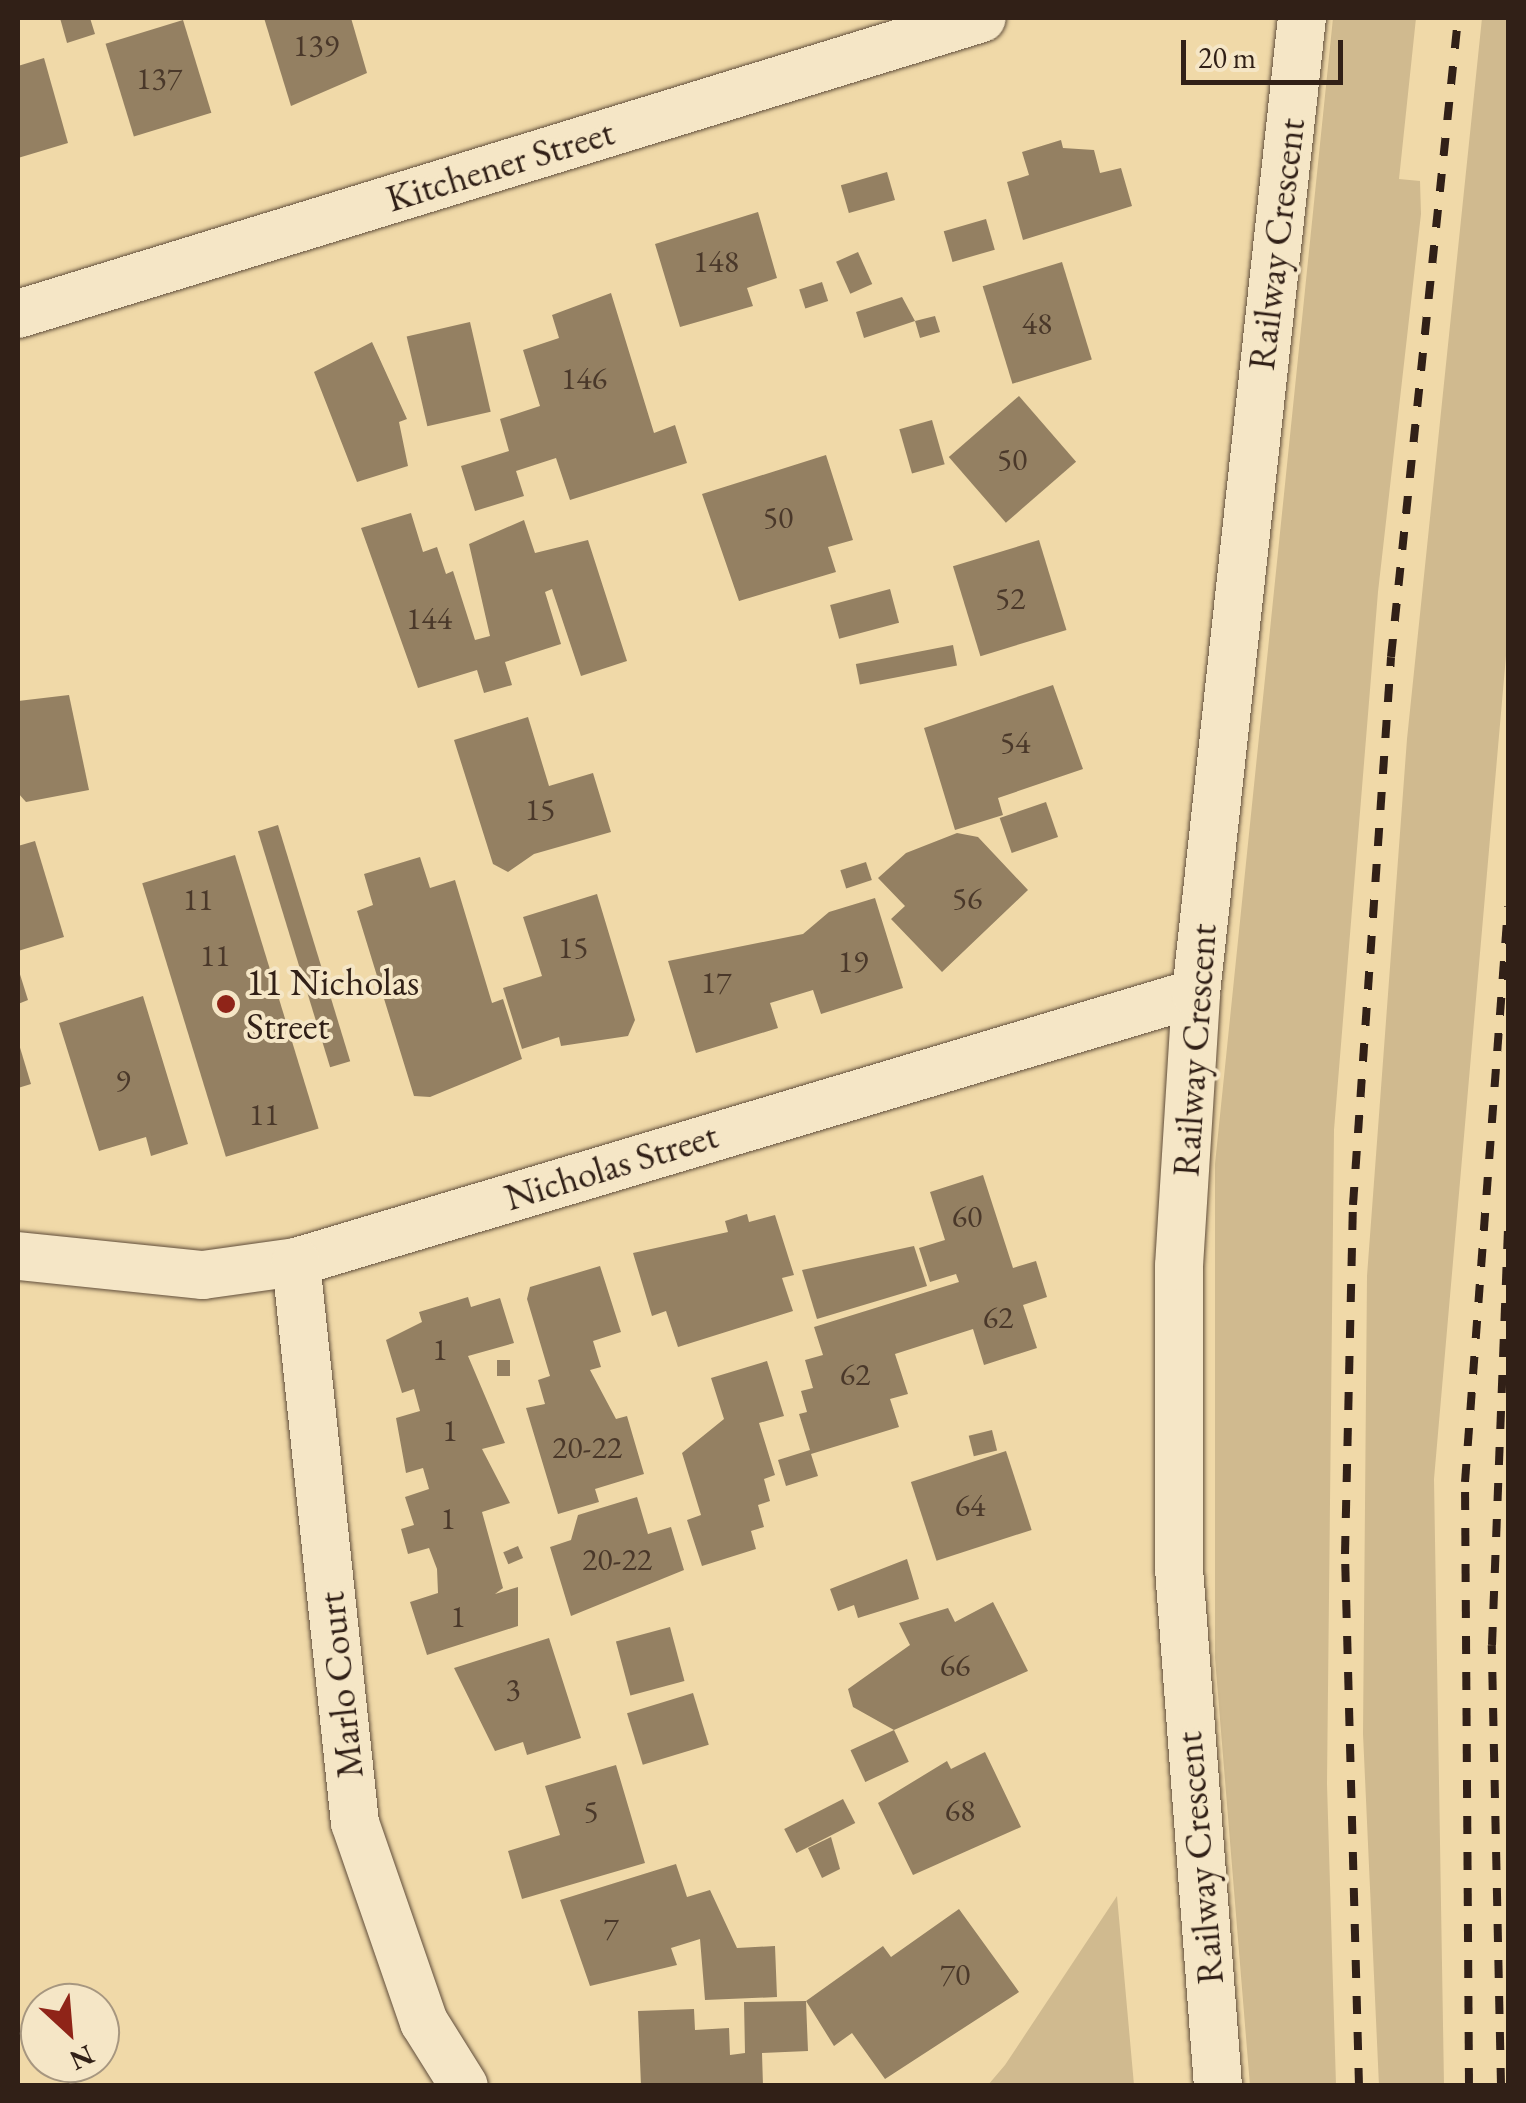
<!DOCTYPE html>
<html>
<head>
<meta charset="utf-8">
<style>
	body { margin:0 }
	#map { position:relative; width:1526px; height:2103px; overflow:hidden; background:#f0d9a8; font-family:"EB Garamond",serif }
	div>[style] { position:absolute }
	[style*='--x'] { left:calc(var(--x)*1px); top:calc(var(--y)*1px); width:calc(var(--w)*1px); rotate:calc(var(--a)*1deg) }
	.green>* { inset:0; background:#d0ba8f }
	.building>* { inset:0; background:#948062; transform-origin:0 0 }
	.roads { filter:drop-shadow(0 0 2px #614e3b) drop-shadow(0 0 2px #614e3b) }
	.street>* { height:48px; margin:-24px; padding:0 24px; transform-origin:24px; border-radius:24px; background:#f5e6c6 }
	.rail>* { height:8px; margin-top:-4px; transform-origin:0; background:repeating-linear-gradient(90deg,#312017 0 18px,transparent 0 36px) }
	.dots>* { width:28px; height:28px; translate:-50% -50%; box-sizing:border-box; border:5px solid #f5e6c6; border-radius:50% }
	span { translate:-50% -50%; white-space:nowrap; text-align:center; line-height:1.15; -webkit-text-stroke:8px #f5e6c6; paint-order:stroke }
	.number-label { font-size:32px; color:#4a382a }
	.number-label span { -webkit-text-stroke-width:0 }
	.street-label { font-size:38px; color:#312017 }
	.poi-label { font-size:38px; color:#312017 }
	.left { translate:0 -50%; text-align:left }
	.frame { position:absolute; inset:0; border:20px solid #312017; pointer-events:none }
	.north { position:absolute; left:20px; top:1983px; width:100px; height:100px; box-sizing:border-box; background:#f5e6c6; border:2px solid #a79780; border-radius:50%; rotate:154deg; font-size:28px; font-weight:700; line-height:40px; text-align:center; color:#312017 }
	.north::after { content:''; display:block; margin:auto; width:35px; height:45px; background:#8f2418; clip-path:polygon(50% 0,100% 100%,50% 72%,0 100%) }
	.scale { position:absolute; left:1181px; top:40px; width:162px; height:45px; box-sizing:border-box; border:5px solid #312017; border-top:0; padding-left:12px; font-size:30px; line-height:35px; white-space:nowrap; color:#312017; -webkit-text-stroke:8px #f5e6c6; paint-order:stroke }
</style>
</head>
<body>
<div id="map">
	<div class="green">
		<i style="clip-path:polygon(1333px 18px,1416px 18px,1399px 179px,1420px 181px,1421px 214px,1378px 592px,1334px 1130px,1327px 1784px,1336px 2085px,1250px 2086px,1215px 1658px,1215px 1164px)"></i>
		<i style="clip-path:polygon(1482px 18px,1508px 18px,1508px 633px,1434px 1479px,1444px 2085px,1379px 2086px,1363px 1734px,1367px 1276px,1407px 739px)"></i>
		<i style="clip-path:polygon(1117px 1896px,1134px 2085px,988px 2085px,1005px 2065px)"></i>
	</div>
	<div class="building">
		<i style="clip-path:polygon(60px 18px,90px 18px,95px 34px,67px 43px)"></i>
		<i style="clip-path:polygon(264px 18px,351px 18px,367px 73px,291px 106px)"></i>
		<i style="left:183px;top:20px;width:97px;height:81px;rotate:73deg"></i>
		<i style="clip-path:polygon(44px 58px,68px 143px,18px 158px,18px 66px)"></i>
		<i style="clip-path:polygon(1061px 140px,1063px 148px,1094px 150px,1100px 173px,1121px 168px,1132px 206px,1023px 240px,1007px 182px,1029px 175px,1022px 152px)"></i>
		<i style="left:887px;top:172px;width:29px;height:48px;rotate:74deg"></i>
		<i style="clip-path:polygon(758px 212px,777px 278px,747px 288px,753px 306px,680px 327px,655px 244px)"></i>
		<i style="left:986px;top:219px;width:32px;height:44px;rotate:74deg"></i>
		<i style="left:858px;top:252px;width:35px;height:24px;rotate:66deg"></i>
		<i style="left:1062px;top:262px;width:102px;height:83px;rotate:73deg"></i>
		<i style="left:822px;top:282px;width:20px;height:24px;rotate:72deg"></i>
		<i style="clip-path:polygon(611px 293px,654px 433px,675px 425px,687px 463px,570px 500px,556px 458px,516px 471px,524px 496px,475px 511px,461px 466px,509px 451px,500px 419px,540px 406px,523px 350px,559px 338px,552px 315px)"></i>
		<i style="clip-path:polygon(902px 297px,915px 321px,935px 316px,940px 332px,920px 338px,915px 321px,864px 338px,856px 312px)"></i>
		<i style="left:470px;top:322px;width:92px;height:65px;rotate:77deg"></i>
		<i style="clip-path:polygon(372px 342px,407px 419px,399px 422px,408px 466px,357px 482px,314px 372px)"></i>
		<i style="left:1019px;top:396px;width:87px;height:93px;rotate:49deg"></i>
		<i style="left:932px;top:420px;width:46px;height:34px;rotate:74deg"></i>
		<i style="clip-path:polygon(826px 455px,853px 540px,828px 547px,836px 572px,739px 601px,702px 494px)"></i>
		<i style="clip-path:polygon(411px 513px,423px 552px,437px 547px,446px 574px,453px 571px,475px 640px,490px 636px,469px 544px,524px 520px,535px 553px,588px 540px,627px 661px,581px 676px,552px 589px,545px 592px,561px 644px,505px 662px,512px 685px,484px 693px,477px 670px,418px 688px,361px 528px)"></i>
		<i style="left:1039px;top:540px;width:94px;height:90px;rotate:73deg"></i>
		<i style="left:890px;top:589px;width:35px;height:62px;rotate:75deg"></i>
		<i style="left:953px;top:645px;width:21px;height:99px;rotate:79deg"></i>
		<i style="clip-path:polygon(1053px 685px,1083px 769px,998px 798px,1003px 815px,955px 830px,924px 728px)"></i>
		<i style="clip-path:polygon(69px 695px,89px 790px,26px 802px,18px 793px,18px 701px)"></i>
		<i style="clip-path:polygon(528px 717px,549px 786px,593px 773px,611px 832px,534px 854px,508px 872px,493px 864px,454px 740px)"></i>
		<i style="left:1046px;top:802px;width:37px;height:49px;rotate:71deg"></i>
		<i style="left:278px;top:825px;width:247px;height:21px;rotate:73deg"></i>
		<i style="clip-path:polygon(957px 833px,978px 837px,1028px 890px,942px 972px,891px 919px,905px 906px,878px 878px,906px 853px)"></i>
		<i style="clip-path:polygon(35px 841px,64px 937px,18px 951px,18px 846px)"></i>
		<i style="left:235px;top:855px;width:286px;height:97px;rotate:73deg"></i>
		<i style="clip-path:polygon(420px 857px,430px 888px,455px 880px,492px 1003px,503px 999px,522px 1059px,430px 1097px,414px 1096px,357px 911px,373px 905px,364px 874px)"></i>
		<i style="left:866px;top:862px;width:19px;height:27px;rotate:72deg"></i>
		<i style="clip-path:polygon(597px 894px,635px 1020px,628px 1036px,561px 1046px,559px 1037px,522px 1049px,503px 988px,542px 976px,523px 917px)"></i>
		<i style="clip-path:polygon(875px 898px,903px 988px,821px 1014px,813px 990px,770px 1003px,778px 1028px,696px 1053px,668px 961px,803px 934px,829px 912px)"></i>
		<i style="clip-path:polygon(18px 968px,28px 1000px,18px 1004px)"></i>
		<i style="clip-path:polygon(143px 996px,188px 1144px,151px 1156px,146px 1137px,99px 1151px,59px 1023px)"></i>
		<i style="clip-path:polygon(18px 1041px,31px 1084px,18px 1088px)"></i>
		<i style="clip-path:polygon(983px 1175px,1013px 1268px,1036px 1261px,1047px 1297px,1023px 1305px,1037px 1348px,984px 1365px,973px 1329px,895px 1354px,908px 1394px,890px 1399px,899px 1427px,811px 1454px,818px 1476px,786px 1486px,778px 1460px,810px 1450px,799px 1414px,807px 1412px,801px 1391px,813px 1388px,805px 1360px,823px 1355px,814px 1327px,959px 1282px,956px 1274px,930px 1282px,919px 1248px,945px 1240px,930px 1192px)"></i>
		<i style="clip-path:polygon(747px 1214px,749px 1222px,775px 1215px,794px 1275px,782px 1278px,793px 1311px,678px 1347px,666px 1311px,652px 1316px,633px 1253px,728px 1232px,725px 1221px)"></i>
		<i style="clip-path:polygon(914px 1246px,927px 1286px,817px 1319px,802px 1270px)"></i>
		<i style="clip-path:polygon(600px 1266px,621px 1332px,593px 1341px,601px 1367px,590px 1370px,616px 1419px,627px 1416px,644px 1474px,595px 1489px,599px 1502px,558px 1514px,526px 1408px,545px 1404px,538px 1380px,550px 1376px,527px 1299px,530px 1287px)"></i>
		<i style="clip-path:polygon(468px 1297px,471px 1307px,500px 1298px,514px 1343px,468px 1356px,505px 1443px,482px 1449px,510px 1503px,482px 1512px,503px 1588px,495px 1594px,518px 1587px,518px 1626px,427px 1655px,410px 1602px,438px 1593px,437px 1569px,429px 1548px,408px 1554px,401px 1529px,414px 1525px,405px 1497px,429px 1489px,423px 1468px,406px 1473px,396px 1418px,420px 1411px,414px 1389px,402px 1393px,386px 1340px,422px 1322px,419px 1312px)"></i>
		<i style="left:497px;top:1360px;width:13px;height:16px"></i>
		<i style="clip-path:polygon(767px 1361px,784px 1416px,759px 1423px,775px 1475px,764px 1479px,770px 1501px,758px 1505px,764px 1527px,751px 1531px,756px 1549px,702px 1566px,687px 1520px,701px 1515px,682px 1453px,724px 1419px,711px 1378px)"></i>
		<i style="left:992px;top:1430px;width:21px;height:24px;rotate:76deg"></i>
		<i style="left:1006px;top:1451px;width:83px;height:100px;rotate:72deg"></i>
		<i style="clip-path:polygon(637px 1497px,648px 1534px,671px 1527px,684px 1570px,571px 1616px,550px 1547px,571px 1540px,578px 1515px)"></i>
		<i style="left:518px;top:1546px;width:13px;height:16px;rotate:67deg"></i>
		<i style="clip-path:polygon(907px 1559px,919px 1599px,858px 1618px,854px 1605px,838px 1611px,830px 1589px)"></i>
		<i style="clip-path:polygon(993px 1602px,1028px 1671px,894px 1730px,853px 1707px,848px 1689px,910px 1645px,899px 1623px,948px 1608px,955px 1622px)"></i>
		<i style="left:670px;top:1627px;width:56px;height:56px;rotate:75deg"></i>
		<i style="clip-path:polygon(549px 1638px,581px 1738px,527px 1755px,523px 1742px,495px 1751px,454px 1668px)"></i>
		<i style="left:693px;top:1693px;width:54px;height:69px;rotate:73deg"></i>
		<i style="left:894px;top:1730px;width:35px;height:48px;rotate:65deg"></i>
		<i style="clip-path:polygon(985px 1752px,1021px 1827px,913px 1875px,878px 1803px,947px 1761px,951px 1769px)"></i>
		<i style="clip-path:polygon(616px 1765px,645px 1863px,522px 1899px,508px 1851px,560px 1835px,545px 1786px)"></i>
		<i style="left:843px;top:1799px;width:27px;height:66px;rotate:63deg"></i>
		<i style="clip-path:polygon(831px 1837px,840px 1869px,822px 1878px,808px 1848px)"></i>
		<i style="clip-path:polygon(676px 1864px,687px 1897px,710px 1890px,737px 1948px,775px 1946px,777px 1997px,705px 2000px,700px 1939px,671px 1948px,677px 1965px,590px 1986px,560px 1900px)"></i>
		<i style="clip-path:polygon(959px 1909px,1019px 1992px,885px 2079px,852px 2033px,834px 2046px,806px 2001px,883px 1946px,891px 1957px)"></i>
		<i style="clip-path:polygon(806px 2001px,808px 2051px,762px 2053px,763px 2086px,641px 2086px,638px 2011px,694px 2009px,695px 2030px,729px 2028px,730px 2055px,745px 2053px,744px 2002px)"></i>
	</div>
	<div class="roads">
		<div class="street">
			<i style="--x:18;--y:314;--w:1008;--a:-17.07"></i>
			<i style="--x:18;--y:1256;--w:186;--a:5.9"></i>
			<i style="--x:203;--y:1275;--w:94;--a:-8"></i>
			<i style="--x:296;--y:1262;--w:939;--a:-16.64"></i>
			<i style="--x:296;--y:1262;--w:564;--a:84"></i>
			<i style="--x:355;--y:1823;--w:211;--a:70.9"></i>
			<i style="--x:424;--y:2022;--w:75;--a:58"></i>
			<i style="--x:1218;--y:2086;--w:518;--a:-94.31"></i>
			<i style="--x:1179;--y:1569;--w:303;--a:-90"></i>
			<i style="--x:1179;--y:1266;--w:274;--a:-86.4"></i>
			<i style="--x:1196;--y:993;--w:981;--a:-83.8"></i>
		</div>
	</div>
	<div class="rail">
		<i style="--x:1359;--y:2086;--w:532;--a:-91.51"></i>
		<i style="--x:1345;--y:1554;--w:349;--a:-88.7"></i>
		<i style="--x:1353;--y:1205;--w:549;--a:-86.03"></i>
		<i style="--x:1391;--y:657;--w:643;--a:-84.01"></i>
		<i style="--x:1469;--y:2086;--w:604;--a:-90.38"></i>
		<i style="--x:1465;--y:1482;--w:577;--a:-85.72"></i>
		<i style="--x:1501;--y:2086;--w:441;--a:-91.2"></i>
		<i style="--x:1492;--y:1645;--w:415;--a:-87.8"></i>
	</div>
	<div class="dots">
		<i style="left:226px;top:1004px;background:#8f2418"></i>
	</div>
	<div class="number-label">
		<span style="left:316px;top:45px">139</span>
		<span style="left:159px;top:78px">137</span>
		<span style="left:716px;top:261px">148</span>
		<span style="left:1037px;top:323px">48</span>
		<span style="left:584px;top:378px">146</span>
		<span style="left:1012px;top:459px">50</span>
		<span style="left:778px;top:517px">50</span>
		<span style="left:1010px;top:598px">52</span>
		<span style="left:429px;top:618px">144</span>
		<span style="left:1015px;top:742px">54</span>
		<span style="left:540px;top:809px">15</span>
		<span style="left:967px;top:898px">56</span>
		<span style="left:198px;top:899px">11</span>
		<span style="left:573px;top:947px">15</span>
		<span style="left:215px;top:955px">11</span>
		<span style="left:853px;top:961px">19</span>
		<span style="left:716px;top:982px">17</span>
		<span style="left:123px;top:1080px">9</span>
		<span style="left:264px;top:1114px">11</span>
		<span style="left:967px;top:1216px">60</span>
		<span style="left:998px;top:1317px">62</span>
		<span style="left:440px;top:1349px">1</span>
		<span style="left:855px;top:1374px">62</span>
		<span style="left:450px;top:1430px">1</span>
		<span style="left:587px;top:1447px">20-22</span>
		<span style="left:970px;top:1505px">64</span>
		<span style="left:448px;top:1518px">1</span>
		<span style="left:617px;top:1559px">20-22</span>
		<span style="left:458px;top:1616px">1</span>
		<span style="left:955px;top:1665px">66</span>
		<span style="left:513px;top:1689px">3</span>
		<span style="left:960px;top:1810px">68</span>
		<span style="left:591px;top:1811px">5</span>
		<span style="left:611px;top:1928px">7</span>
		<span style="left:955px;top:1974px">70</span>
	</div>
	<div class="street-label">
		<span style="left:500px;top:165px;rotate:-17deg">Kitchener Street</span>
		<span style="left:1276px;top:244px;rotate:-83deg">Railway Crescent</span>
		<span style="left:1194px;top:1050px;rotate:-86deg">Railway Crescent</span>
		<span style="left:611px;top:1166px;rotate:-17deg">Nicholas Street</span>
		<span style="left:340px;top:1685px;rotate:-96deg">Marlo Court</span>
		<span style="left:1199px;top:1858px;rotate:-95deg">Railway Crescent</span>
	</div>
	<div class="poi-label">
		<span class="left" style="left:246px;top:1004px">11 Nicholas<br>Street</span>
	</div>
	<div class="frame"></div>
	<div class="north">N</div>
	<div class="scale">20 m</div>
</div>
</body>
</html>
